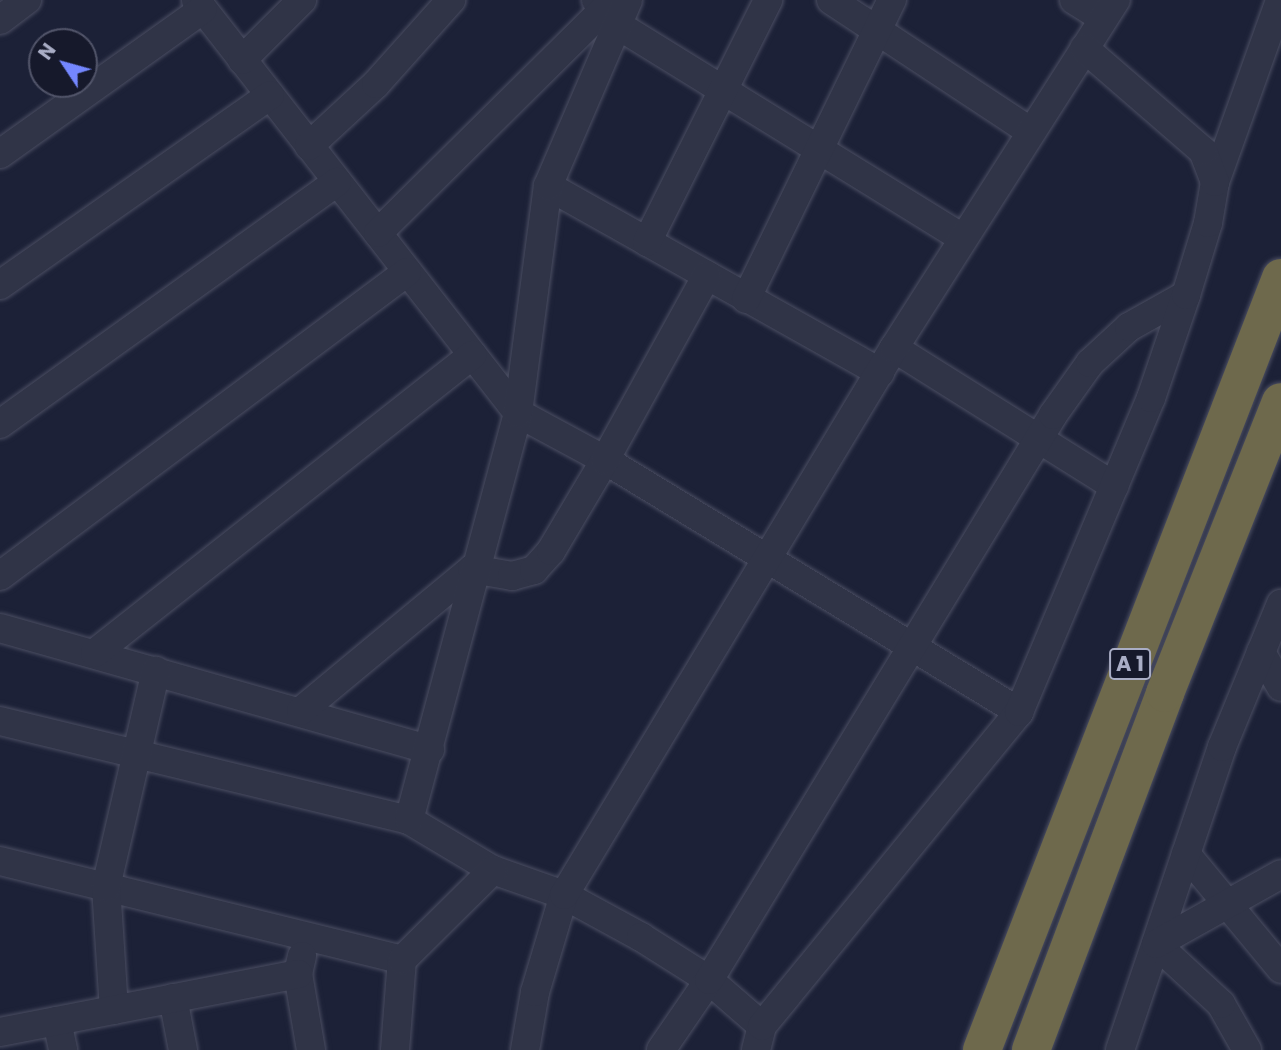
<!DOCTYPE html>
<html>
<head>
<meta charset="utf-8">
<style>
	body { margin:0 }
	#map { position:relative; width:1281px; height:1050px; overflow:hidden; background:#1c2137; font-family:Poppins,sans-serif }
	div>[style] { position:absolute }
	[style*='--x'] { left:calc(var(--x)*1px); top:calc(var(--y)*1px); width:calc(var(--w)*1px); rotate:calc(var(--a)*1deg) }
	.roads { filter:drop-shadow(0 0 2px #4b4e62) drop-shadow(0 0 2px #4b4e62) }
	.minor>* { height:28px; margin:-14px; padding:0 14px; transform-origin:14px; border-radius:14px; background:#303447 }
	.highway>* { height:38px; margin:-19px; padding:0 19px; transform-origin:19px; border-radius:19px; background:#6e694c }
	span { translate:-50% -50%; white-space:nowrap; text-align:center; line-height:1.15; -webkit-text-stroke:7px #16192b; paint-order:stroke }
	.shield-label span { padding:2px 5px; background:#16192b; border:2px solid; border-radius:5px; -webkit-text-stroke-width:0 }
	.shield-label { font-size:21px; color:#a9adc5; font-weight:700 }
	.north { position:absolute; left:28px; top:28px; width:70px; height:70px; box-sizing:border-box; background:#16192b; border:2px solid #515469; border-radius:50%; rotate:306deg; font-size:19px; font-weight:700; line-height:28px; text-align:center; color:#a9adc5 }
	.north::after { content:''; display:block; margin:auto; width:24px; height:32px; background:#7487ff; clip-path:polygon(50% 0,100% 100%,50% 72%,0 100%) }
</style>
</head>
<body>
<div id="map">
	<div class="roads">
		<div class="minor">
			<i style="--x:196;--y:0;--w:524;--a:52.06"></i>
			<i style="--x:518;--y:413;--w:99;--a:28.4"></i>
			<i style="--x:605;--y:460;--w:485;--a:31.3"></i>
			<i style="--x:596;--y:0;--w:31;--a:50"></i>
			<i style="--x:616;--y:24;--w:408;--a:31.7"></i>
			<i style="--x:831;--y:0;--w:238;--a:33.4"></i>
			<i style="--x:1074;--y:0;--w:34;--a:32"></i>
			<i style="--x:0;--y:20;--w:34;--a:-37"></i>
			<i style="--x:242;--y:60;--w:85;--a:-45"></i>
			<i style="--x:309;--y:146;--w:91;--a:-42.8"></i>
			<i style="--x:376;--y:84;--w:113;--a:-48.2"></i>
			<i style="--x:0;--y:154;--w:249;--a:-35.5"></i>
			<i style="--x:1215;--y:182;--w:193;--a:-70.3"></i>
			<i style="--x:548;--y:186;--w:381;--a:29.3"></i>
			<i style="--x:378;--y:233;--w:317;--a:-44.7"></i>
			<i style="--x:647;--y:242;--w:271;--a:-63.4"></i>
			<i style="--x:0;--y:285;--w:330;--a:-35.1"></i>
			<i style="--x:746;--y:299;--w:333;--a:-64"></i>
			<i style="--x:894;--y:348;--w:260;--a:32.1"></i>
			<i style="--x:0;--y:424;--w:415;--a:-35.7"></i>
			<i style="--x:0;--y:576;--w:508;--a:-36.76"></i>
			<i style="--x:0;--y:628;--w:447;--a:15.8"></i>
			<i style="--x:1261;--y:652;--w:40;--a:60.3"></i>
			<i style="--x:95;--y:653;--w:481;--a:-38.3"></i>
			<i style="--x:301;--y:711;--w:222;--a:-39.7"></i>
			<i style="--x:472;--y:569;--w:41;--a:9.9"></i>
			<i style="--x:512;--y:576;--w:23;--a:-15"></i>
			<i style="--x:534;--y:570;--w:25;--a:-48"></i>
			<i style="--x:551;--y:551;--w:106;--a:-59.3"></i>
			<i style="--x:605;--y:460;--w:211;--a:-61.1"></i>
			<i style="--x:0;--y:721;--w:421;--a:13.6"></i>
			<i style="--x:409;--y:820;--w:98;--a:30.8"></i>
			<i style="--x:493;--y:870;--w:75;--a:19.4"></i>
			<i style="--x:564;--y:895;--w:88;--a:28.6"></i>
			<i style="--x:641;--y:937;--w:80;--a:32.3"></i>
			<i style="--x:709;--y:980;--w:70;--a:41"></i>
			<i style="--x:409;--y:820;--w:421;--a:-75"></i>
			<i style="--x:518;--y:413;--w:229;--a:-82.5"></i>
			<i style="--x:548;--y:186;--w:202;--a:-66.7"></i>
			<i style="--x:1186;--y:854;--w:149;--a:50.4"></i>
			<i style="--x:0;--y:861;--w:414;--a:13.8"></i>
			<i style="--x:302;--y:956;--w:18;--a:103"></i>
			<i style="--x:298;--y:974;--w:77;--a:80.3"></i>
			<i style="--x:173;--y:998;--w:53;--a:79.1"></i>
			<i style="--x:114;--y:1010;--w:123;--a:-93.7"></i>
			<i style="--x:106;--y:887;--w:222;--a:-77"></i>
			<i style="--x:57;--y:1021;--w:30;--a:78"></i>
			<i style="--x:0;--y:1032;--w:304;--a:-11"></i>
			<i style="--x:395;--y:1050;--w:90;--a:-85.6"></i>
			<i style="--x:402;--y:960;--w:128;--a:-44.7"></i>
			<i style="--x:525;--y:1050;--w:59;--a:-80.2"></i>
			<i style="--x:535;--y:992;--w:101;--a:-73.4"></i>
			<i style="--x:564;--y:895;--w:639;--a:-58.9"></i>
			<i style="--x:894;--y:348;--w:413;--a:-57.5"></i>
			<i style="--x:661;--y:1050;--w:85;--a:-55.6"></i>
			<i style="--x:709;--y:980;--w:661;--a:-58.66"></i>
			<i style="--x:1053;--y:415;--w:64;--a:-54.6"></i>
			<i style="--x:1090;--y:363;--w:53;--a:-42.7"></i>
			<i style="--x:1129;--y:327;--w:65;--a:-29.3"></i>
			<i style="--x:756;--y:1050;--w:25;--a:-76"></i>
			<i style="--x:762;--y:1026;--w:406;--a:-50.7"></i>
			<i style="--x:1019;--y:712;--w:341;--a:-67.2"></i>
			<i style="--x:1151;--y:398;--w:109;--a:-71.2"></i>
			<i style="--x:1186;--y:295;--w:75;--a:-73"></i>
			<i style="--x:1208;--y:223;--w:42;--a:-80.3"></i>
			<i style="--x:1215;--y:182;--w:33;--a:-111"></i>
			<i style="--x:1203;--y:151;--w:157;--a:-139.1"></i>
			<i style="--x:1120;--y:1050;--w:320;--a:-71.4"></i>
			<i style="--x:1222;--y:747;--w:155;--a:-67.6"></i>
			<i style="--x:1247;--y:1050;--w:53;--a:-119.5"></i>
			<i style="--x:1221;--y:1004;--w:88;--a:-137.3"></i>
			<i style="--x:1156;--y:944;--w:143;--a:-29.2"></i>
		</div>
		<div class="highway">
			<i style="--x:982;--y:1050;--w:828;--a:-68.83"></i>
			<i style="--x:1031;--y:1050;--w:381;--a:-69.4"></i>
			<i style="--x:1165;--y:693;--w:313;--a:-68.3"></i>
		</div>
	</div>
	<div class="shield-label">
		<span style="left:1130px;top:664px">A 1</span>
	</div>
	<div class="north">N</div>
</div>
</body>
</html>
